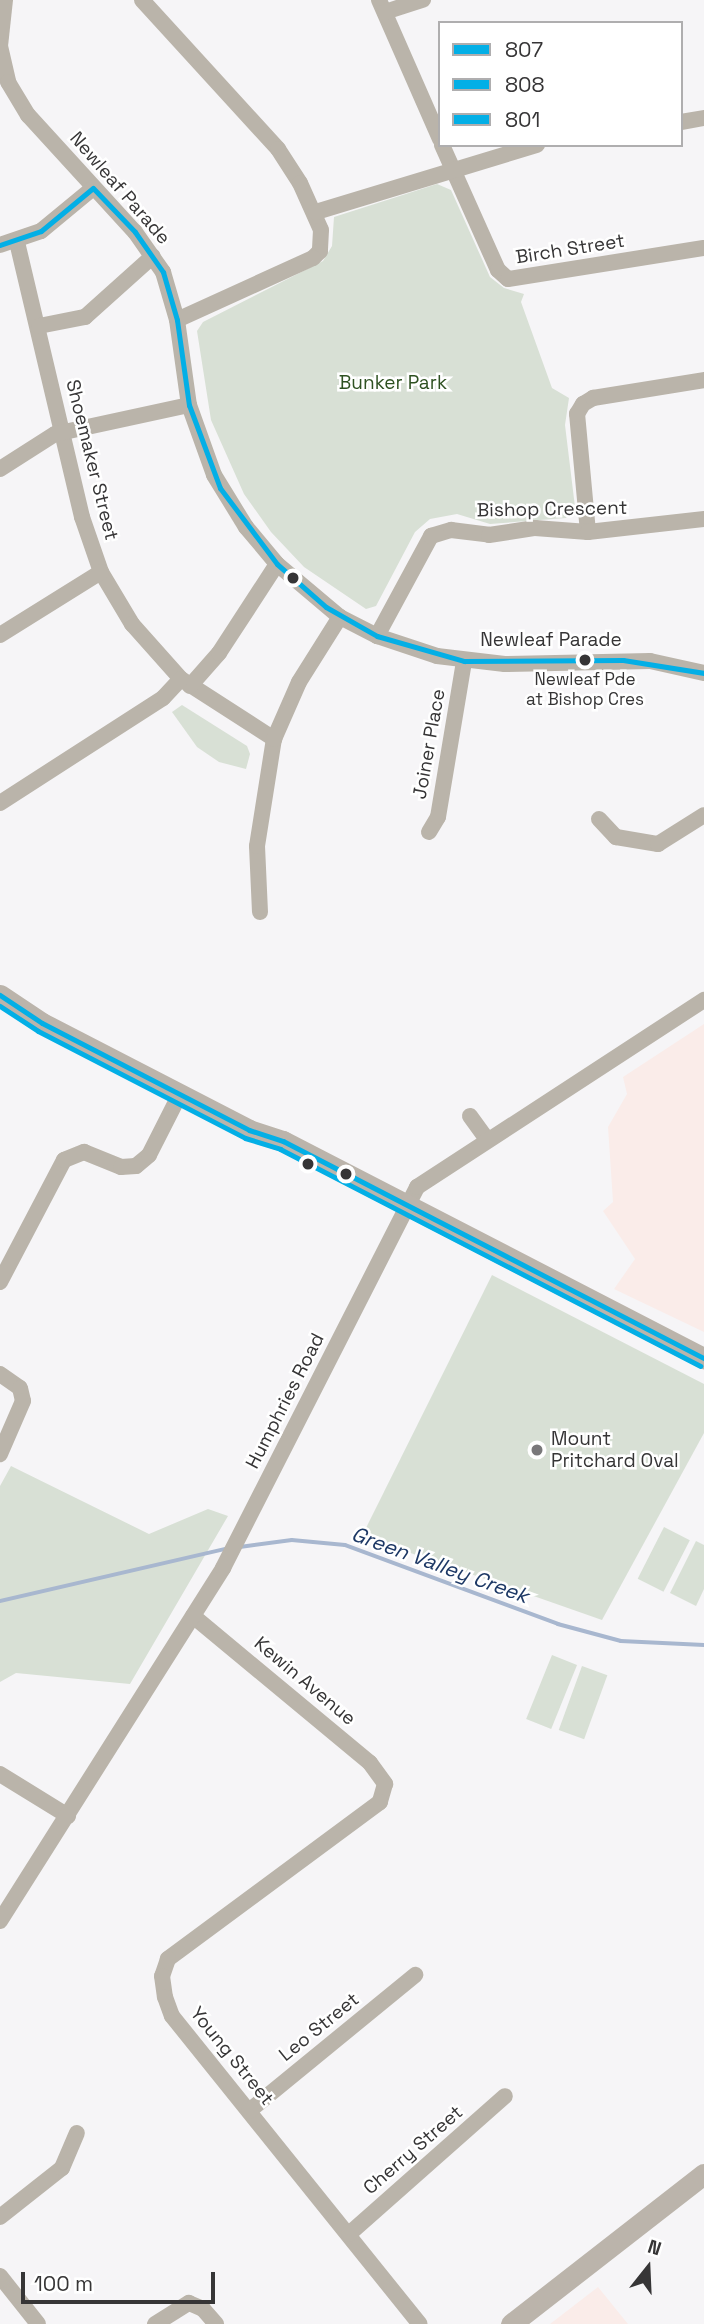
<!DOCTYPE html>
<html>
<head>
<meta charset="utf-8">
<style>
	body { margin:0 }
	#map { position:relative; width:704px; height:2324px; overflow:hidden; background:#f6f5f7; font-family:"Space Grotesk",sans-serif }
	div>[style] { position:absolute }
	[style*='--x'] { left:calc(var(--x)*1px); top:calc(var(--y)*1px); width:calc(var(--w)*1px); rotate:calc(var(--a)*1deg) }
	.education>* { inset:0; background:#faece9 }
	.green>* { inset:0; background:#d8e0d5; transform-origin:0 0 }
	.stream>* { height:3.5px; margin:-1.75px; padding:0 1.75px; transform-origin:1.75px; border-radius:1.75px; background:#a8b7cf }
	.minor>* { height:16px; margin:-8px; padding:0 8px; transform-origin:8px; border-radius:8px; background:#bab4aa }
	.major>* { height:21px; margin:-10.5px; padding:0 10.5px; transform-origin:10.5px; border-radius:10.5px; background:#bbb4ab }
	.bus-1>* { height:5px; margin:-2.5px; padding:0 2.5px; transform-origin:2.5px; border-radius:2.5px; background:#03afe6 }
	.bus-2>* { height:5px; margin:-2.5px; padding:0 2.5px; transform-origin:2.5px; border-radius:2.5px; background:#03afe6 }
	.bus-3>* { height:5px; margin:-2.5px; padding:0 2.5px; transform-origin:2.5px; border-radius:2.5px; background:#03afe6 }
	.dots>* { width:19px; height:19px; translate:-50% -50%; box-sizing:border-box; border:4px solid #fff; border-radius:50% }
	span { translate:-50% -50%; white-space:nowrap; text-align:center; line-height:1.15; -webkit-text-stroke:5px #fff; paint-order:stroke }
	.bus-label { font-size:17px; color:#363536 }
	.street-label { font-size:19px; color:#363536 }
	.park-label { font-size:19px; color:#2e5121 }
	.poi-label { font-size:19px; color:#363536 }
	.left { translate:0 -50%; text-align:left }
	.water-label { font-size:21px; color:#1d3865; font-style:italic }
	.legend { position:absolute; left:438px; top:21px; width:245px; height:126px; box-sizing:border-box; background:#fff; border:2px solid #afaeaf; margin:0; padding:9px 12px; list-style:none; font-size:21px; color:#363536 }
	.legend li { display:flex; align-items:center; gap:14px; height:35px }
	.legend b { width:35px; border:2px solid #afaeaf }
	.north { position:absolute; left:613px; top:2233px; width:70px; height:70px; -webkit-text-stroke:5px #fff; paint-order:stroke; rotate:18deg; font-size:19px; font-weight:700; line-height:28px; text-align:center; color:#363536 }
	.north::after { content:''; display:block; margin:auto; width:24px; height:32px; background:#363536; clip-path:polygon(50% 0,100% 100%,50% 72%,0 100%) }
	.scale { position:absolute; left:21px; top:2272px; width:194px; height:32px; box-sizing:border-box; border:4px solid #363536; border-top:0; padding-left:9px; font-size:21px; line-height:24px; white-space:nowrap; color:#363536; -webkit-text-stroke:5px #fff; paint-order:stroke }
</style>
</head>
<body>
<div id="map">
	<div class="education">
		<i style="clip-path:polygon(704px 1024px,704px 1332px,614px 1289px,635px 1259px,603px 1211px,613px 1202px,608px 1127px,627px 1094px,623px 1077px)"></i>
		<i style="clip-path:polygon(598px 2287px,628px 2324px,550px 2324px)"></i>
	</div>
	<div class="green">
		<i style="clip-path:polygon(437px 184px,451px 190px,490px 277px,504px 288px,524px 294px,521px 302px,552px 388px,569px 398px,565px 425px,575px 507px,566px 518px,490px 524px,457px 514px,430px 519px,415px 532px,376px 606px,366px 609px,304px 567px,271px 532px,244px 494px,211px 420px,197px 331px,203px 322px,323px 261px,332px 246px,334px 217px)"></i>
		<i style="clip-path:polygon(182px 705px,247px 746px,250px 754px,246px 769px,219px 762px,197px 747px,172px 712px)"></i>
		<i style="clip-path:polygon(492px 1275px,704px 1384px,704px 1433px,602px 1620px,362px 1536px)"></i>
		<i style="clip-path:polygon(11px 1466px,149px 1534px,208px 1509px,228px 1516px,130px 1684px,16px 1673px,0 1682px,0 1486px)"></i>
		<i style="left:664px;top:1527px;width:29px;height:58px;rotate:27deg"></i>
		<i style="clip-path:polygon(696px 1541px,704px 1545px,704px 1589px,696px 1606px,670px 1593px)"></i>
		<i style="left:552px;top:1655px;width:27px;height:69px;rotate:22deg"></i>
		<i style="left:582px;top:1666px;width:27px;height:68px;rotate:20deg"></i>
	</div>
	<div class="stream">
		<i style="--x:240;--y:1547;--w:52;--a:-7.7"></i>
		<i style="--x:292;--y:1540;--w:53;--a:5.4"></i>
		<i style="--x:345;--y:1545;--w:227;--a:20.3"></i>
		<i style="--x:558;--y:1624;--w:65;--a:15.1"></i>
		<i style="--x:621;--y:1641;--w:83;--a:2.8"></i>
		<i style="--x:0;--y:1601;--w:231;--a:-13"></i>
	</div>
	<div class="minor">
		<i style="--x:5;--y:0;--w:46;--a:96.2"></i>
		<i style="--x:0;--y:46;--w:37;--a:77"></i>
		<i style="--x:8;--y:82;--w:39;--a:59"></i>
		<i style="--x:28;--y:115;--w:159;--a:47.6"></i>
		<i style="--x:135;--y:232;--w:49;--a:55"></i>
		<i style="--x:163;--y:272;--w:50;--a:73.7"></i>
		<i style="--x:177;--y:320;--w:86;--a:82"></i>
		<i style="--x:189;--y:405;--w:74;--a:70.3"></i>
		<i style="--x:214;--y:475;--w:61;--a:58.4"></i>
		<i style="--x:246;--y:527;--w:48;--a:50"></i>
		<i style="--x:277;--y:564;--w:82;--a:40.1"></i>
		<i style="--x:340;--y:617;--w:42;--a:27.2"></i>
		<i style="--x:377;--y:636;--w:63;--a:18.4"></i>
		<i style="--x:437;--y:656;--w:68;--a:6.7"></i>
		<i style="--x:505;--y:664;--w:145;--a:-1.2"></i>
		<i style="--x:650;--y:661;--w:55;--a:12.5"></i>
		<i style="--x:142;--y:0;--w:202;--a:47.6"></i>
		<i style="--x:278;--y:149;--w:40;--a:57.1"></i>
		<i style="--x:300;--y:183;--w:51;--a:65.9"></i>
		<i style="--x:321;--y:230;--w:21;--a:93"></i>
		<i style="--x:320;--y:251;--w:10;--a:135"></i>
		<i style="--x:313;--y:258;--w:149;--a:155.5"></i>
		<i style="--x:379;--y:0;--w:152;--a:66.3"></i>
		<i style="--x:385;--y:12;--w:40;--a:-18"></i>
		<i style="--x:681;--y:122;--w:23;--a:-10"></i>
		<i style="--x:442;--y:145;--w:137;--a:65.9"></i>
		<i style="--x:498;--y:270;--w:13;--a:42"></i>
		<i style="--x:508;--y:279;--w:198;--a:-9"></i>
		<i style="--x:316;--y:212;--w:231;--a:-16.9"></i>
		<i style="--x:17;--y:242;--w:283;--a:76.7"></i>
		<i style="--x:82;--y:517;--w:58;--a:70.9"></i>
		<i style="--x:101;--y:572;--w:61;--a:59.2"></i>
		<i style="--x:132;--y:624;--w:74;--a:48.3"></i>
		<i style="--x:181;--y:679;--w:111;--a:32.8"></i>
		<i style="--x:0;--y:245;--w:43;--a:-18.9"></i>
		<i style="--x:41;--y:231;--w:67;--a:-39.6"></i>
		<i style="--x:39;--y:326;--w:47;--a:-11.1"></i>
		<i style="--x:85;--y:317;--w:91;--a:-41.9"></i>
		<i style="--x:0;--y:469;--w:65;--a:-32.5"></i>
		<i style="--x:55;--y:434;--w:137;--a:-12.2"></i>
		<i style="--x:588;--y:532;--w:119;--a:-95.3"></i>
		<i style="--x:577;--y:414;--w:12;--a:-59"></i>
		<i style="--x:583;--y:404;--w:12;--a:-31"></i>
		<i style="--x:593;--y:398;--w:112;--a:-9.2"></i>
		<i style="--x:0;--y:635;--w:119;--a:-32"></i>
		<i style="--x:377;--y:636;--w:114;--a:-61.6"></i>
		<i style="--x:431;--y:536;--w:21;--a:-17"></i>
		<i style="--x:451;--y:530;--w:38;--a:7"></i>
		<i style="--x:489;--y:535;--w:47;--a:-8.7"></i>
		<i style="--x:535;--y:528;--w:53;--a:4.3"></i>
		<i style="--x:588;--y:532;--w:117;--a:-6.4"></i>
		<i style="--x:190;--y:686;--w:44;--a:-48.7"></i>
		<i style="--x:219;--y:653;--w:106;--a:-56.9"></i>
		<i style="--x:0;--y:803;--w:194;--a:-32.8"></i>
		<i style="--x:163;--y:698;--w:26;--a:-47"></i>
		<i style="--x:599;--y:819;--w:25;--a:47"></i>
		<i style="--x:616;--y:837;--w:43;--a:9.5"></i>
		<i style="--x:658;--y:844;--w:54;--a:-32.2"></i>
		<i style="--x:429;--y:832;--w:17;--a:-59"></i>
		<i style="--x:438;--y:817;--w:158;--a:-80.5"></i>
		<i style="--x:260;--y:912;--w:66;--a:-92.6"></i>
		<i style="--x:257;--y:846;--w:108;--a:-81"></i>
		<i style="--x:274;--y:739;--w:62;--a:-66.3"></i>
		<i style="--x:299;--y:682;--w:77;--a:-57.8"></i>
		<i style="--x:470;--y:1116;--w:29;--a:54"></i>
		<i style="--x:0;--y:1282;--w:138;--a:-62.3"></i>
		<i style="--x:64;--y:1160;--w:22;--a:-22"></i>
		<i style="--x:84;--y:1152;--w:40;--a:22"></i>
		<i style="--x:121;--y:1167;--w:15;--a:-4"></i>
		<i style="--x:136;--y:1166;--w:17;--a:-40"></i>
		<i style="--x:149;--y:1155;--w:68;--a:-63.1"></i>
		<i style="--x:0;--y:1374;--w:24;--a:35"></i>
		<i style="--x:20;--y:1388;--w:13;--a:77"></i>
		<i style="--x:23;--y:1401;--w:58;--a:113.5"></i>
		<i style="--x:193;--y:1616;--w:230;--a:39.7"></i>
		<i style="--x:370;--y:1763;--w:26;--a:54"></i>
		<i style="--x:385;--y:1784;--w:19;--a:106"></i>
		<i style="--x:380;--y:1802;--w:264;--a:143.5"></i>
		<i style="--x:168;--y:1959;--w:18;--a:109"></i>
		<i style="--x:162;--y:1976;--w:21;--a:82"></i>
		<i style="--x:165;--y:1997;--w:20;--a:70"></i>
		<i style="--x:172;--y:2016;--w:395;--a:51.2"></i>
		<i style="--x:0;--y:1774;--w:80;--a:31.7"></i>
		<i style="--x:0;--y:1921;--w:418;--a:-57.7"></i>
		<i style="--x:223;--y:1568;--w:428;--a:-63"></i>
		<i style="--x:417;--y:1187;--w:343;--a:-33.1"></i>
		<i style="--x:249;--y:2111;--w:215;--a:-39.3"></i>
		<i style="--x:0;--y:2217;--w:79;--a:-38.3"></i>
		<i style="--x:62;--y:2168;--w:38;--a:-67"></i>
		<i style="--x:349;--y:2234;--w:208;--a:-41.5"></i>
		<i style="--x:0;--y:2276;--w:61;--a:51.6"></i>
		<i style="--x:155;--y:2324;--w:40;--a:-32"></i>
		<i style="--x:189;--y:2303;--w:15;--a:23"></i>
		<i style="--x:203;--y:2309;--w:20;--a:49"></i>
	</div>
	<div class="major">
		<i style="--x:0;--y:995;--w:50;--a:33.7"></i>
		<i style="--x:42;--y:1023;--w:233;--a:27.3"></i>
		<i style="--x:249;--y:1130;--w:36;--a:18"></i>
		<i style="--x:283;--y:1141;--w:474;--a:27.3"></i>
		<i style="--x:511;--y:2324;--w:244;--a:-37.9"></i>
	</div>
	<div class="bus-1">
		<i style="--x:93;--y:188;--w:61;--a:46.3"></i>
		<i style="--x:135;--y:232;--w:49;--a:55"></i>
		<i style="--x:163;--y:272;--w:50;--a:73.7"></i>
		<i style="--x:177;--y:320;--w:86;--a:82"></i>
		<i style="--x:189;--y:405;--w:89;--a:69.5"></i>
		<i style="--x:220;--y:488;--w:95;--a:53.1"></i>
		<i style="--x:277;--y:564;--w:65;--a:41.3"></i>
		<i style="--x:326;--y:607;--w:59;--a:29.6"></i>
		<i style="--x:377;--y:636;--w:91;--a:16"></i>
		<i style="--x:464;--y:661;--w:159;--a:-0.4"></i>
		<i style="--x:623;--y:660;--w:82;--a:9.1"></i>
		<i style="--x:0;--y:245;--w:43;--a:-18.9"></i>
		<i style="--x:41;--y:231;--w:67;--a:-39.6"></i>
	</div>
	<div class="bus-2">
		<i style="--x:0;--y:995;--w:50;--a:33.7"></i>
		<i style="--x:42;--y:1023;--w:233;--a:27.3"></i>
		<i style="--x:249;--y:1130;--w:36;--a:18"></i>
		<i style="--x:283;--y:1141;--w:474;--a:27.3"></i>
	</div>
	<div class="bus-3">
		<i style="--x:0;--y:1006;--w:45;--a:33.3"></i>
		<i style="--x:38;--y:1031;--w:233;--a:27.3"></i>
		<i style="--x:245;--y:1138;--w:37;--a:17"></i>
		<i style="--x:280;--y:1149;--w:473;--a:27.3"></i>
	</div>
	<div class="dots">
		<i style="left:293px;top:578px;background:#363536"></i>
		<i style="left:585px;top:660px;background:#363536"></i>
		<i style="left:308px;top:1164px;background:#363536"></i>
		<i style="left:346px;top:1174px;background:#363536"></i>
		<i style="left:537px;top:1450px;background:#79787a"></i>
	</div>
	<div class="bus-label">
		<span style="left:585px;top:690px">Newleaf Pde<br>at Bishop Cres</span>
	</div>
	<div class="street-label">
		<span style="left:120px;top:188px;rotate:49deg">Newleaf Parade</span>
		<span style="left:570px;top:249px;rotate:-9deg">Birch Street</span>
		<span style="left:92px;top:460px;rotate:76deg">Shoemaker Street</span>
		<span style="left:552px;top:509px;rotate:-1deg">Bishop Crescent</span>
		<span style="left:551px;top:640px">Newleaf Parade</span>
		<span style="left:429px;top:744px;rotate:-80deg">Joiner Place</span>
		<span style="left:285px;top:1401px;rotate:-63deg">Humphries Road</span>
		<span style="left:305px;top:1681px;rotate:40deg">Kewin Avenue</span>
		<span style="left:319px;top:2027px;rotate:-39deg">Leo Street</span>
		<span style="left:232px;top:2056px;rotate:51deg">Young Street</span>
		<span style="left:413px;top:2150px;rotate:-41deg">Cherry Street</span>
	</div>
	<div class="park-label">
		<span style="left:393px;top:383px">Bunker Park</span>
	</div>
	<div class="poi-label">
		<span class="left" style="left:551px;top:1450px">Mount<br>Pritchard Oval</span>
	</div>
	<div class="water-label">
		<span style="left:440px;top:1565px;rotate:20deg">Green Valley Creek</span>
	</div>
	<ul class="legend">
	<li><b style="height:9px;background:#03afe6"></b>807</li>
	<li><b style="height:9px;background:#03afe6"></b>808</li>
	<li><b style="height:9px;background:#03afe6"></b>801</li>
	</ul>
	<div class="north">N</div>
	<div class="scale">100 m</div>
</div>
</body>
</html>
